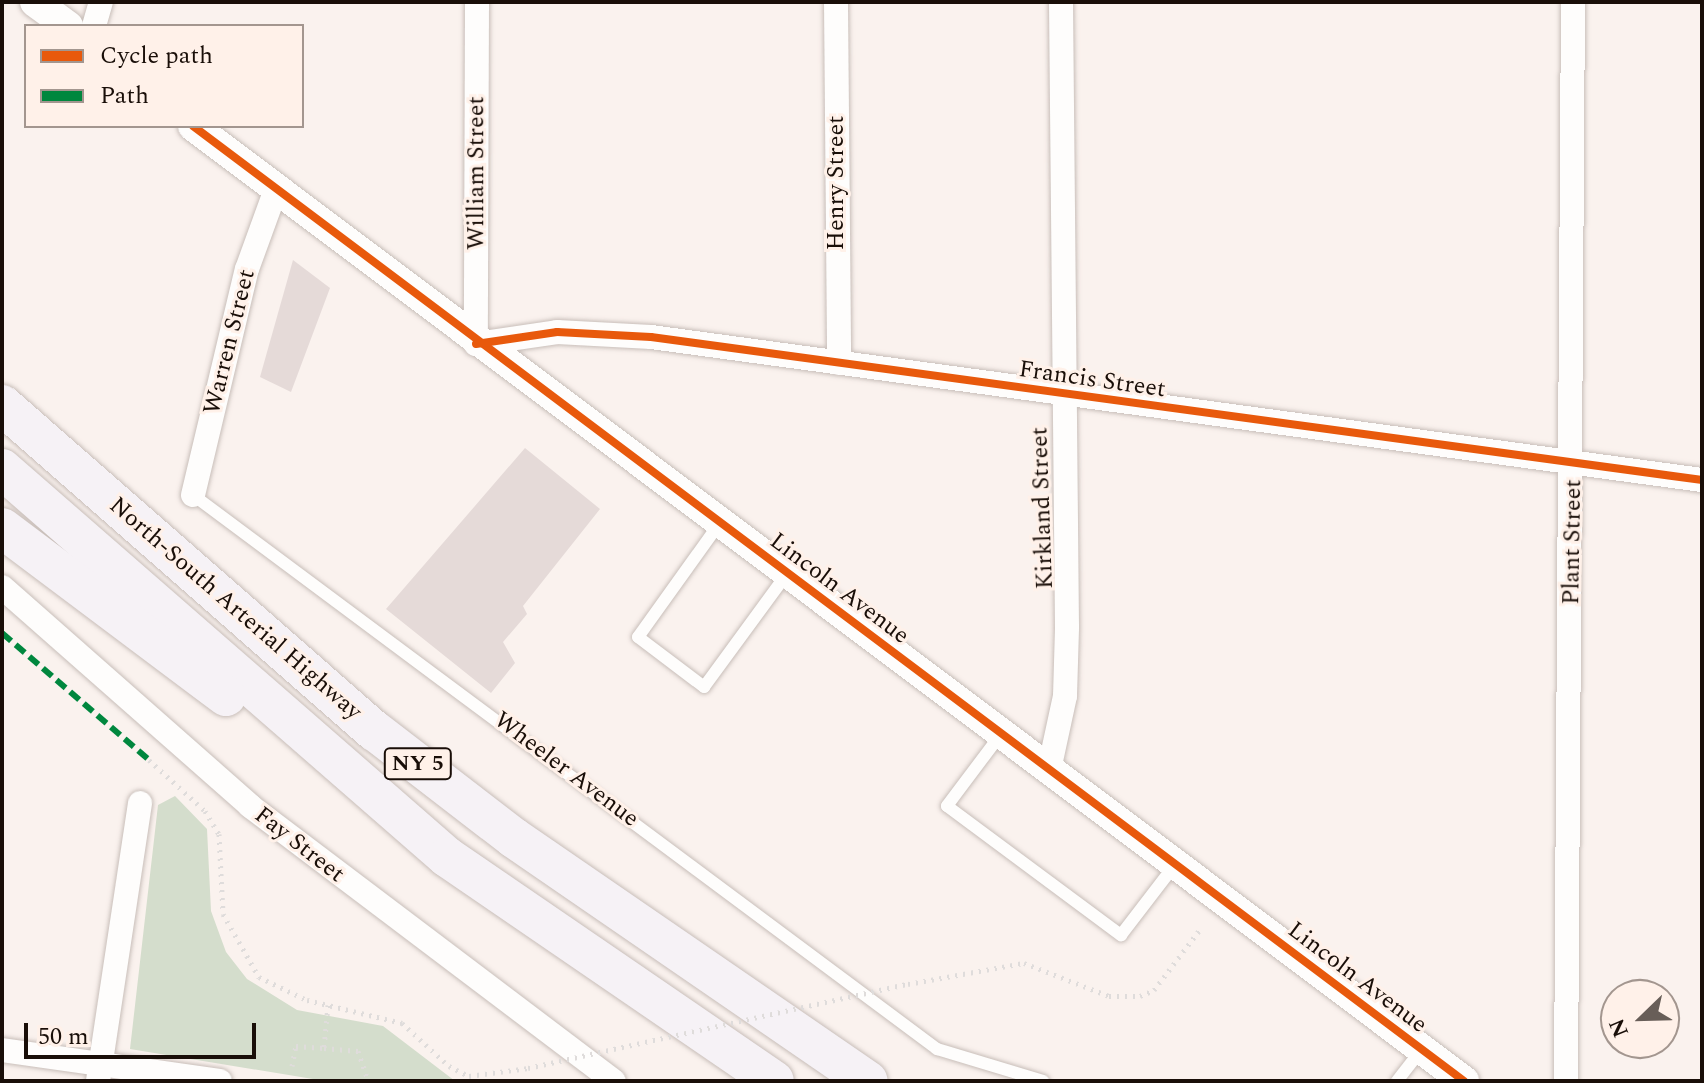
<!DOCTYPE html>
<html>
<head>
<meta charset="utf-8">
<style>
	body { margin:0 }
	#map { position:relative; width:1704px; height:1083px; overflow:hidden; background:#faf2ee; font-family:Spectral,serif }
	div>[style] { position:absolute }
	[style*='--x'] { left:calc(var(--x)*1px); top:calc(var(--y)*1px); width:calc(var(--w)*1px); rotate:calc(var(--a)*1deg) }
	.green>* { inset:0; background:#d4ddcc }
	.building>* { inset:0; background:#e5dad8 }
	.path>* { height:5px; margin-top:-2.5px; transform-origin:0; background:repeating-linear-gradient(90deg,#dfdcdb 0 2px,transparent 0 8px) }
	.roads { filter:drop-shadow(0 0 2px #c8beb9) drop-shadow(0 0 2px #c8beb9) }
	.service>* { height:12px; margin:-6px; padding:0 6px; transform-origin:6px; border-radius:6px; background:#fefdfc }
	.minor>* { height:24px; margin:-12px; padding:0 12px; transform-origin:12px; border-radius:12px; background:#fefdfc }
	.tertiary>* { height:30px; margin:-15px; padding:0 15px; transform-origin:15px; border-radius:15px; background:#fefdfc }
	.trunk>* { height:40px; margin:-20px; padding:0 20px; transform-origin:20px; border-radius:20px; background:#f6f2f6 }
	.path-bridge>* { height:5px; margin-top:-2.5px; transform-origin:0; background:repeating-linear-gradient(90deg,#dfdcdb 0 2px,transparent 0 8px) }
	.quiet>* { height:6px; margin-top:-3px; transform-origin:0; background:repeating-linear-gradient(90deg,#00873e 0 12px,transparent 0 18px) }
	.cycleway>* { height:8px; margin:-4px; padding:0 4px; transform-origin:4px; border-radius:4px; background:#e8590c }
	span { translate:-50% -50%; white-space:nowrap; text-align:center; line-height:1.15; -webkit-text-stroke:6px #fff1e9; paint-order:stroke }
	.shield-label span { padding:2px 6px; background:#fff1e9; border:2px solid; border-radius:6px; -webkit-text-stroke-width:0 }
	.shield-label { font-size:22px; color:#190e08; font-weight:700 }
	.street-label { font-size:24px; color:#190e08 }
	.frame { position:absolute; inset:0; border:4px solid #190e08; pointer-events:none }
	.legend { position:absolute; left:24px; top:24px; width:280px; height:104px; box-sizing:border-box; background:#fff1e9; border:2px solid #a3968f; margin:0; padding:10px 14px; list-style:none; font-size:24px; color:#190e08 }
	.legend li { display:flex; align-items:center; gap:16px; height:40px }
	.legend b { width:40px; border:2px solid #a3968f }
	.north { position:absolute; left:1600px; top:979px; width:80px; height:80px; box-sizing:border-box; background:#fff1e9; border:2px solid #a3968f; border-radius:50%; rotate:247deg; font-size:22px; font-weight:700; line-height:32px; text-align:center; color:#190e08 }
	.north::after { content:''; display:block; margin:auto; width:28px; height:36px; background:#685e58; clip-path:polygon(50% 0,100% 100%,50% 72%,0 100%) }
	.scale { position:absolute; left:24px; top:1023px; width:232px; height:36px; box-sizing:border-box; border:4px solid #190e08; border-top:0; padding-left:10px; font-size:24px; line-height:28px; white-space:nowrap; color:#190e08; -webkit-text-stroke:6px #fff1e9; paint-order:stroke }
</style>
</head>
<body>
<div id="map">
	<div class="green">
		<i style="clip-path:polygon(175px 796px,207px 829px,211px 911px,226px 952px,247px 979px,297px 1010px,383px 1026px,455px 1081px,325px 1081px,130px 1049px,158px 805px)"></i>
	</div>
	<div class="building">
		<i style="clip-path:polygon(293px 260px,330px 288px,291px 392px,260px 377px)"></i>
		<i style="clip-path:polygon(525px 448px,600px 509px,523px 606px,527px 614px,503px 642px,515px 663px,491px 693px,386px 609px)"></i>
	</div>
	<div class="path">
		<i style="--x:149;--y:760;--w:76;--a:42.3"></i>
		<i style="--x:205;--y:811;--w:27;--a:59"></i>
		<i style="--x:219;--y:834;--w:80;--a:87.1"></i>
		<i style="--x:223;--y:914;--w:73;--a:60.3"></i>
		<i style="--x:259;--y:977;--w:53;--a:25.6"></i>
		<i style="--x:307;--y:1000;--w:98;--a:13.6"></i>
		<i style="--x:402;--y:1023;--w:64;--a:42.5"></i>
		<i style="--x:449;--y:1066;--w:22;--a:27"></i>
		<i style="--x:469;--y:1076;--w:60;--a:-7.7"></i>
		<i style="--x:908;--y:984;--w:118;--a:-10.3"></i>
		<i style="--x:1024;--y:963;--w:91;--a:21.2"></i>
		<i style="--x:1109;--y:996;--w:31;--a:0"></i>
		<i style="--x:1140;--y:996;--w:15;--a:-23"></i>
		<i style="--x:1154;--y:990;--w:78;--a:-52.8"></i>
		<i style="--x:328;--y:1005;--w:43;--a:95.3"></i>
		<i style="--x:324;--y:1048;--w:34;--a:5"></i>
		<i style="--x:358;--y:1051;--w:28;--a:71"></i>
		<i style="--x:292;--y:1066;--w:20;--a:-79"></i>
		<i style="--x:296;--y:1046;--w:28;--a:4"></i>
	</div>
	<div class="roads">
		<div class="service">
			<i style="--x:193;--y:495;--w:928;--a:36.67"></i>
			<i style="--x:937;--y:1049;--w:111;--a:16.8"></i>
			<i style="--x:719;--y:524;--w:139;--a:125.6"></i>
			<i style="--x:638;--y:637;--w:83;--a:37.1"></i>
			<i style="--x:704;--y:687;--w:139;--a:-53.8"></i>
			<i style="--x:1001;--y:734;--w:90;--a:126.9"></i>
			<i style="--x:947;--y:806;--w:217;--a:36.6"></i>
			<i style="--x:1121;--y:935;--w:87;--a:-52.5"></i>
			<i style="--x:1397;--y:1081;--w:39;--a:-52"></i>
		</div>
		<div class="minor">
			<i style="--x:477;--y:2;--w:342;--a:90.2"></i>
			<i style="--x:476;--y:344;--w:82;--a:-8.4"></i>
			<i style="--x:557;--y:332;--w:94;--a:3"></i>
			<i style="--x:651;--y:337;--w:1061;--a:7.75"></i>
			<i style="--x:836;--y:2;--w:361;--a:89.5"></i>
			<i style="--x:94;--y:26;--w:25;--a:-74"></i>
			<i style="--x:193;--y:495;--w:232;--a:-76.6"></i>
			<i style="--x:247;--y:269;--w:82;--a:-70"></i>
			<i style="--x:2;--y:587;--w:331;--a:41.4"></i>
			<i style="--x:250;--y:806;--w:456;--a:37.1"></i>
			<i style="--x:1049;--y:770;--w:76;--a:-77.8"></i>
			<i style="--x:1065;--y:696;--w:69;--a:-88.3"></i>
			<i style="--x:1067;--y:627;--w:625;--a:-90.55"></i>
			<i style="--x:2;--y:1050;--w:220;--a:8.1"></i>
			<i style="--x:98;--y:1081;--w:281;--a:-81.4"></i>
			<i style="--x:1566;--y:1081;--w:1079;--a:-89.63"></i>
		</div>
		<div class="tertiary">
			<i style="--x:35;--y:2;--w:41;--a:36"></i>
			<i style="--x:193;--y:126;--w:1590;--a:36.92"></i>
		</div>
		<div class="trunk">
			<i style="--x:2;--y:405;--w:495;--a:41.2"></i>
			<i style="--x:375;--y:731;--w:175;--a:37.6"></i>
			<i style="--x:514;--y:838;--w:429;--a:34.5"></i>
			<i style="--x:2;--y:469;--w:590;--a:41.09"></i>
			<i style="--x:447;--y:857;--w:396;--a:34.4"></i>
			<i style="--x:2;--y:528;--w:280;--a:36.9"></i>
		</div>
	</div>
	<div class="path-bridge">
		<i style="--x:528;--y:1068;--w:389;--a:-12.5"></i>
	</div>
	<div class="quiet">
		<i style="--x:2;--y:633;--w:194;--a:40.8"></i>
	</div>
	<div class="cycleway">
		<i style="--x:193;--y:126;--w:1590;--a:36.92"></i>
		<i style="--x:476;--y:344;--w:82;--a:-8.4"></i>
		<i style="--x:557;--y:332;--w:94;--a:3"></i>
		<i style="--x:651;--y:337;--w:1061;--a:7.75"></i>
	</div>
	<div class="shield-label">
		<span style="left:418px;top:764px">NY 5</span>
	</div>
	<div class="street-label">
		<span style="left:477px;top:173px;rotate:-90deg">William Street</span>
		<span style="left:837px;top:183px;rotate:-90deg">Henry Street</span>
		<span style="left:230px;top:342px;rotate:-76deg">Warren Street</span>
		<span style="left:1092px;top:380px;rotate:8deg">Francis Street</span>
		<span style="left:1043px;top:508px;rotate:-92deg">Kirkland Street</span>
		<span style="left:1573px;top:542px;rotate:-89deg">Plant Street</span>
		<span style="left:839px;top:589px;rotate:37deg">Lincoln Avenue</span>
		<span style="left:235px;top:609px;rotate:41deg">North-South Arterial Highway</span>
		<span style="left:566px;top:770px;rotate:37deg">Wheeler Avenue</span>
		<span style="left:299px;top:845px;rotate:38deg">Fay Street</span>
		<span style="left:1357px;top:978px;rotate:37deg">Lincoln Avenue</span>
	</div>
	<div class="frame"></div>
	<ul class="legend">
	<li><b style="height:10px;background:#e8590c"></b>Cycle path</li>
	<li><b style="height:10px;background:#00873e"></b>Path</li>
	</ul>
	<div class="north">N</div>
	<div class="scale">50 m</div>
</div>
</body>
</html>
